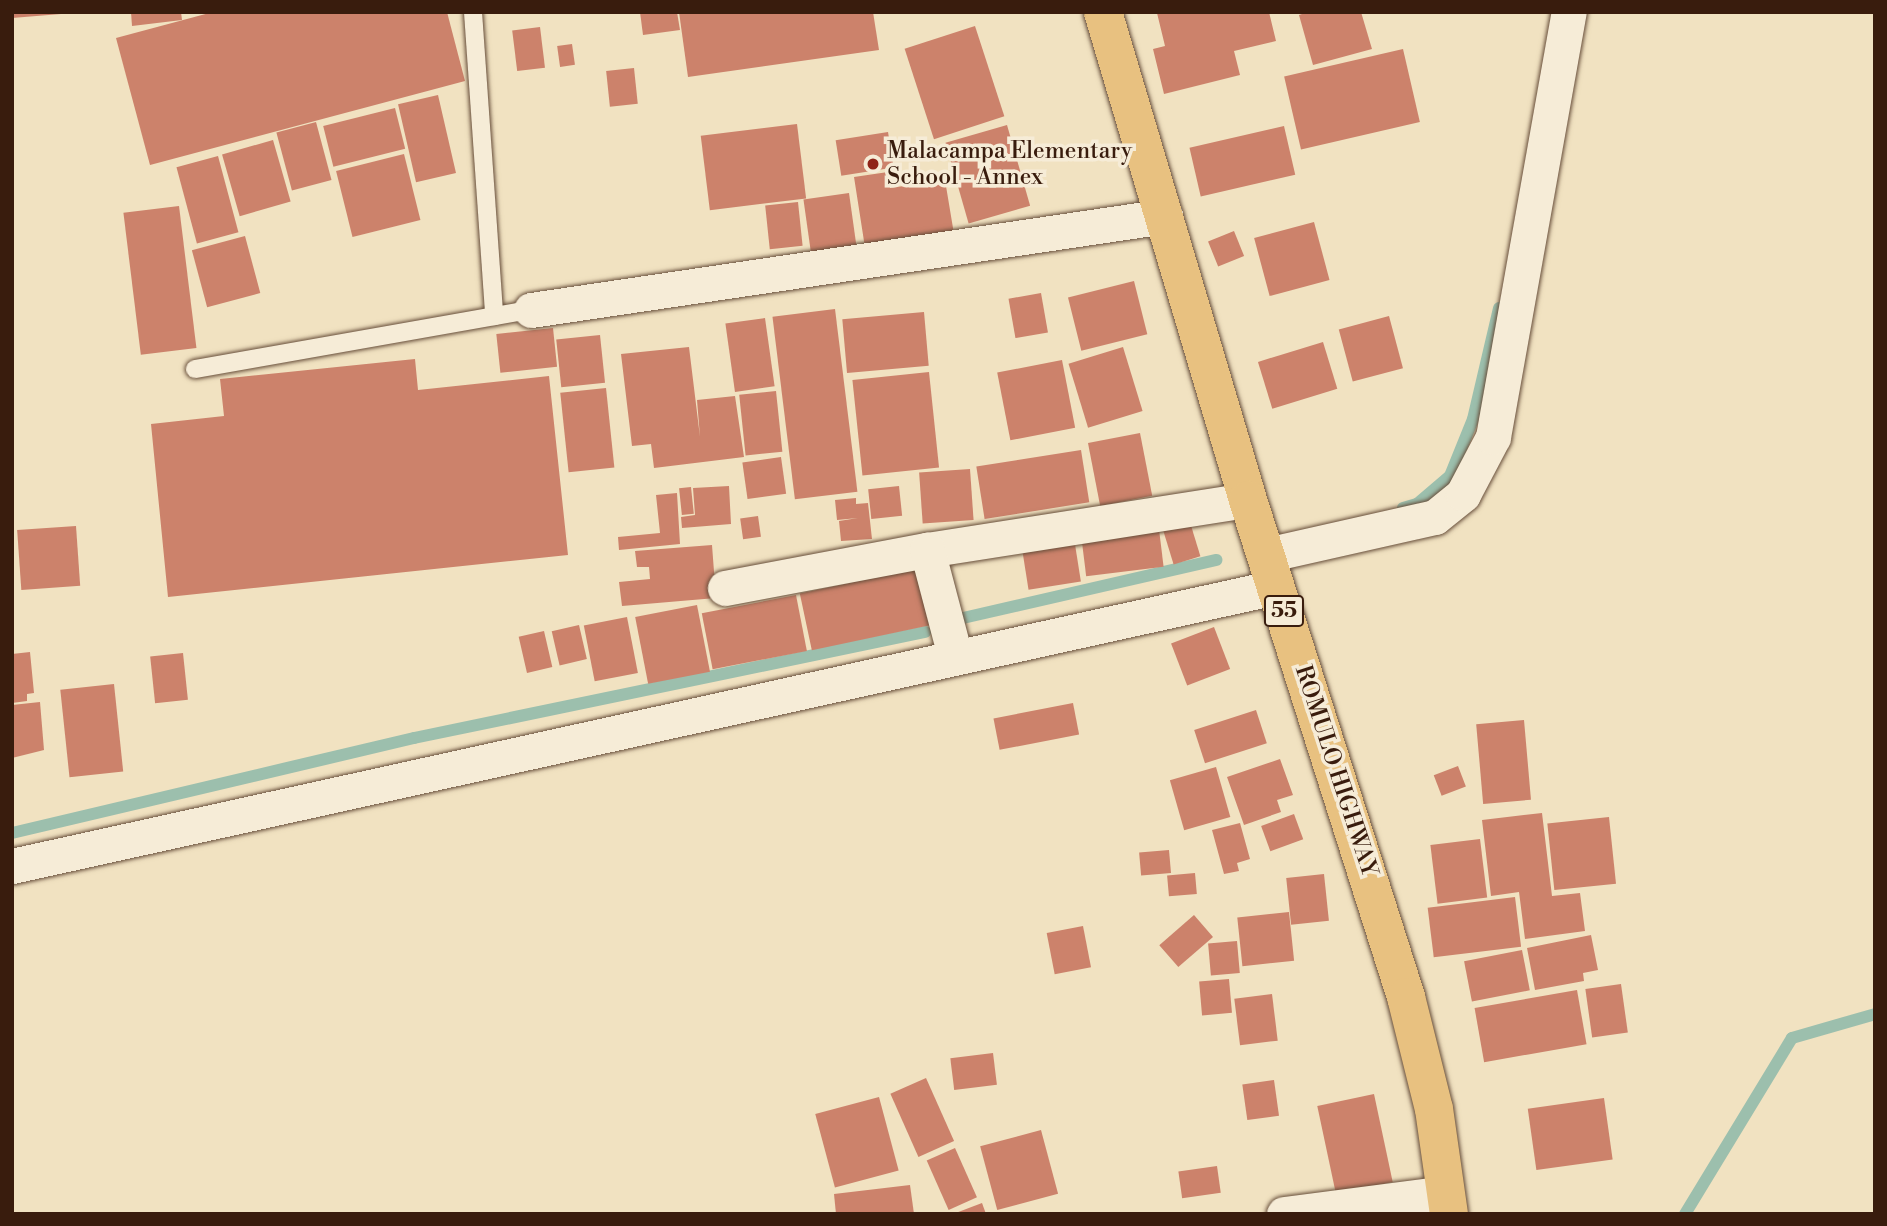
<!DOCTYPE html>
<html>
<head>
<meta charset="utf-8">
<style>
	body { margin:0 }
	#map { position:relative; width:1887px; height:1226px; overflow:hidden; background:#f1e2c1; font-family:"Libre Bodoni",serif }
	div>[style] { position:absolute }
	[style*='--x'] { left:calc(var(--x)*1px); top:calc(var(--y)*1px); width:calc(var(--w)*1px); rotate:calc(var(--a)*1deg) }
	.stream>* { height:12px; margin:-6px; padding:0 6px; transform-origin:6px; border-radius:6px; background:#9cbfad }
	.building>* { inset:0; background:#cc826b; transform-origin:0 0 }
	.roads { filter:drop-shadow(0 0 2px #674e3a) drop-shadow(0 0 2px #674e3a) }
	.lane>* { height:18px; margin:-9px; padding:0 9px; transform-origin:9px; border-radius:9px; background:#f6ecd7 }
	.street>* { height:35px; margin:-17.5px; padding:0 17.5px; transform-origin:17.5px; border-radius:17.5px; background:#f6ecd7 }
	.highway>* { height:38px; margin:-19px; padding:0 19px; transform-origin:19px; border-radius:19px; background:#e8c180 }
	.dots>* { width:19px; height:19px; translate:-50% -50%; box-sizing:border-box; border:4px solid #f6ecd7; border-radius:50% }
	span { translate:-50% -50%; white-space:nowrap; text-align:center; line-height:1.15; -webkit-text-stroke:7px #f6ecd7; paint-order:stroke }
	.shield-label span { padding:2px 5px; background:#f6ecd7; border:2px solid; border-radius:5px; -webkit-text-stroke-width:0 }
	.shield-label { font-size:21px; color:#391c0d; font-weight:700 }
	.poi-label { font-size:23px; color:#391c0d }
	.left { translate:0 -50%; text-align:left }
	.street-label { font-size:23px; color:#391c0d }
	.frame { position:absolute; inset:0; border:14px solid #391c0d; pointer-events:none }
</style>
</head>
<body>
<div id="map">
	<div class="stream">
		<i style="--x:1403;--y:508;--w:15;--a:-16"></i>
		<i style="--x:1417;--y:504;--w:43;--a:-40.3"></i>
		<i style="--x:1450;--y:476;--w:61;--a:-68"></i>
		<i style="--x:1473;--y:419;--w:114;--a:-76.8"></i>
		<i style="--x:963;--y:618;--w:260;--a:-12.9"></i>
		<i style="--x:12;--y:833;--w:413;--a:-13.3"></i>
		<i style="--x:414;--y:738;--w:522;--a:-11.72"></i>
		<i style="--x:1685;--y:1214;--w:206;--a:-58.7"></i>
		<i style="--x:1792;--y:1038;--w:86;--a:-16.1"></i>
	</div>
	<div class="building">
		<i style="clip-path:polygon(12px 12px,61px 12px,61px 14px,12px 18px)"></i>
		<i style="clip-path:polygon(131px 12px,181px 12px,182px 20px,132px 26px)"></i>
		<i style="clip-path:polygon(213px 12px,447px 12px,465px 81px,150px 165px,116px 38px)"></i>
		<i style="clip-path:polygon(640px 12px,677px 12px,680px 30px,643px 35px)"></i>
		<i style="clip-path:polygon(679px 12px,873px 12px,879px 50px,688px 77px)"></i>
		<i style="clip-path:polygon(1269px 12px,1276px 41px,1234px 51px,1240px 75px,1164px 94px,1153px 49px,1165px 46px,1157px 13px)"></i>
		<i style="clip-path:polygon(1308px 12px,1361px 12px,1372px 49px,1313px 65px,1299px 15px)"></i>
		<i style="left:975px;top:26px;width:95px;height:74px;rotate:72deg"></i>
		<i style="left:540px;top:27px;width:41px;height:28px;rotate:83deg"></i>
		<i style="left:572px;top:44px;width:21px;height:15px;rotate:82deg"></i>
		<i style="left:1403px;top:49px;width:75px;height:122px;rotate:77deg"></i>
		<i style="left:634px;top:68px;width:36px;height:28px;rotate:84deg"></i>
		<i style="left:438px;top:95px;width:80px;height:41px;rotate:77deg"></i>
		<i style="left:395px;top:108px;width:42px;height:74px;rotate:76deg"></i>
		<i style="left:316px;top:122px;width:60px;height:41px;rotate:75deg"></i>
		<i style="left:797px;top:124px;width:75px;height:97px;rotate:83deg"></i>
		<i style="left:1007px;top:125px;width:84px;height:64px;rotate:74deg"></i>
		<i style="left:1284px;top:126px;width:50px;height:97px;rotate:77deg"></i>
		<i style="left:888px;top:132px;width:36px;height:53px;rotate:81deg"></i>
		<i style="left:273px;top:140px;width:64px;height:53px;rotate:74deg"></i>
		<i style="left:404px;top:154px;width:68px;height:70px;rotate:76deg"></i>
		<i style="left:218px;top:156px;width:79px;height:43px;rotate:75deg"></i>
		<i style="clip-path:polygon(888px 172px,890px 188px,945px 180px,955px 240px,866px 254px,854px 177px)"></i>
		<i style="left:849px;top:193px;width:55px;height:46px;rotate:82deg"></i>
		<i style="left:798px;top:202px;width:44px;height:33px;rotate:84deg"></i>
		<i style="left:179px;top:206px;width:143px;height:56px;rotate:83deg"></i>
		<i style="left:1314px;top:222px;width:60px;height:62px;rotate:75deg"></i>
		<i style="left:1234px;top:231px;width:27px;height:28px;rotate:68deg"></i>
		<i style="left:245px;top:236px;width:59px;height:55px;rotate:75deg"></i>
		<i style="left:1134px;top:281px;width:55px;height:68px;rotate:76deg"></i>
		<i style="left:1041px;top:293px;width:40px;height:33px;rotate:80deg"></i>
		<i style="left:835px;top:309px;width:184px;height:63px;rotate:83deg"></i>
		<i style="left:924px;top:312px;width:54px;height:82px;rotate:85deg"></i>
		<i style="left:1389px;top:316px;width:54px;height:52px;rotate:75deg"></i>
		<i style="left:765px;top:318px;width:69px;height:40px;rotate:82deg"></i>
		<i style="left:553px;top:328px;width:39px;height:57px;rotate:84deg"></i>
		<i style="left:600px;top:335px;width:48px;height:44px;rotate:84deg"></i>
		<i style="left:1323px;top:342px;width:49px;height:68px;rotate:73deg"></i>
		<i style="clip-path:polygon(689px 347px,700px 437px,697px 400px,735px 396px,744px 457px,654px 468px,651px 444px,632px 446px,621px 354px)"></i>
		<i style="left:1123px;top:347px;width:67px;height:57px;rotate:73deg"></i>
		<i style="clip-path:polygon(415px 359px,418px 390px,549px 376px,568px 555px,168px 597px,151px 424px,224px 416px,220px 379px)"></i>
		<i style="left:1062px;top:360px;width:69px;height:66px;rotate:79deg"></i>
		<i style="left:929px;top:372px;width:96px;height:77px;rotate:84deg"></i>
		<i style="left:606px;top:388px;width:80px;height:46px;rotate:84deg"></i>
		<i style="left:776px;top:391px;width:61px;height:37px;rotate:84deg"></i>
		<i style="left:1140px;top:433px;width:64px;height:53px;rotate:79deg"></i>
		<i style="left:1081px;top:450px;width:53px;height:106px;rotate:81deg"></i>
		<i style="left:781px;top:457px;width:37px;height:39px;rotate:82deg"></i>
		<i style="left:970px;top:469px;width:51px;height:51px;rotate:86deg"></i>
		<i style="clip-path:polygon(729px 486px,731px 524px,682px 528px,681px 517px,695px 515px,693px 488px)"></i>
		<i style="left:899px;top:486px;width:30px;height:31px;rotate:84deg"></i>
		<i style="left:691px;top:487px;width:27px;height:12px;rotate:84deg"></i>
		<i style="clip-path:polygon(677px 493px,680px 544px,619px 550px,618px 537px,660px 533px,656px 495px)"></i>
		<i style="clip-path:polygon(856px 498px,856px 504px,868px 503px,872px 539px,841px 541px,839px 521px,858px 518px,837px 520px,835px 500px)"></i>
		<i style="left:758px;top:516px;width:21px;height:18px;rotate:82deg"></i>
		<i style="left:1189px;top:519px;width:39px;height:28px;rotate:73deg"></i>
		<i style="left:1158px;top:521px;width:46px;height:78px;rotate:83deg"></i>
		<i style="left:76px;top:526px;width:60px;height:59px;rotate:86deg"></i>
		<i style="left:1074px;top:538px;width:44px;height:53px;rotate:81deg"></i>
		<i style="clip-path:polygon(712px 545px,716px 598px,622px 606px,619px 582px,650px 579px,649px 567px,637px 567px,635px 551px)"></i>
		<i style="left:925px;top:567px;width:58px;height:128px;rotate:78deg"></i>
		<i style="left:796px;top:595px;width:57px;height:96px;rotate:79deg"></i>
		<i style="left:697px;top:605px;width:68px;height:63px;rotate:79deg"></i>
		<i style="left:627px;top:617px;width:57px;height:44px;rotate:79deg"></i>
		<i style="left:579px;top:625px;width:35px;height:28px;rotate:77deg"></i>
		<i style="left:1214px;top:627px;width:45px;height:46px;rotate:69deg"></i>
		<i style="left:544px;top:631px;width:37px;height:26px;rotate:77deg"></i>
		<i style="clip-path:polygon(30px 652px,34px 693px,27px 694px,27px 701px,12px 703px,12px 654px)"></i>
		<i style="left:183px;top:653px;width:47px;height:33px;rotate:84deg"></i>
		<i style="left:114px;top:684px;width:88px;height:54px;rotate:84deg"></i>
		<i style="clip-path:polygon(40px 702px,44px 750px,12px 758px,12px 705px)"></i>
		<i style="left:1073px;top:703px;width:32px;height:81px;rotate:79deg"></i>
		<i style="left:1256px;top:710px;width:35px;height:65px;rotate:72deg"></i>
		<i style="left:1524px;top:720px;width:80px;height:48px;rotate:85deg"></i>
		<i style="clip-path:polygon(1280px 759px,1293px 795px,1277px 800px,1281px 812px,1244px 825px,1227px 777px)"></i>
		<i style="left:1458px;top:766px;width:22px;height:26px;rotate:69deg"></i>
		<i style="left:1216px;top:767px;width:52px;height:48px;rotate:74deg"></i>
		<i style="clip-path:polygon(1542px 813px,1552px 896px,1580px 893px,1585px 931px,1525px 939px,1519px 892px,1491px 896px,1482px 820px)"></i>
		<i style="left:1294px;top:814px;width:27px;height:35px;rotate:70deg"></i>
		<i style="left:1609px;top:817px;width:67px;height:62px;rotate:84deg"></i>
		<i style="clip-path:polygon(1240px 823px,1250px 859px,1237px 863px,1239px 871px,1224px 874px,1212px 830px)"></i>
		<i style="left:1480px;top:839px;width:59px;height:50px;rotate:83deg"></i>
		<i style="left:1169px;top:850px;width:23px;height:30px;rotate:85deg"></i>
		<i style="left:1195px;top:873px;width:21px;height:28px;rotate:85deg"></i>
		<i style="left:1324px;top:874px;width:47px;height:38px;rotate:84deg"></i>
		<i style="left:1515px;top:897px;width:50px;height:88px;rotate:83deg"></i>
		<i style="left:1289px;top:912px;width:49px;height:52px;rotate:84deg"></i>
		<i style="left:1194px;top:915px;width:29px;height:46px;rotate:49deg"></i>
		<i style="left:1083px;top:926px;width:42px;height:37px;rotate:79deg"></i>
		<i style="clip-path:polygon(1591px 935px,1598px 970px,1583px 973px,1584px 981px,1535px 990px,1527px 948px)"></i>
		<i style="left:1237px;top:941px;width:32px;height:29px;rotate:85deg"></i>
		<i style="left:1522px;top:950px;width:41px;height:59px;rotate:79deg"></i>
		<i style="left:1229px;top:979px;width:34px;height:30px;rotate:85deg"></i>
		<i style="left:1621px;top:984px;width:49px;height:36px;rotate:82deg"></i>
		<i style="left:1577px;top:990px;width:55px;height:104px;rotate:80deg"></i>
		<i style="left:1272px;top:994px;width:47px;height:38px;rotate:83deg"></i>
		<i style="left:993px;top:1053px;width:32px;height:43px;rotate:83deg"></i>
		<i style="left:926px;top:1078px;width:69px;height:39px;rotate:66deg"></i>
		<i style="left:1274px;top:1080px;width:36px;height:32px;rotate:82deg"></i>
		<i style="left:1374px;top:1094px;width:90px;height:58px;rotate:78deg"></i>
		<i style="left:879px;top:1097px;width:76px;height:66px;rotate:75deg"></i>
		<i style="left:1604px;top:1098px;width:62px;height:77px;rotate:82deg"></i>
		<i style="left:1041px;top:1130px;width:66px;height:63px;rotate:75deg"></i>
		<i style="left:955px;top:1148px;width:54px;height:31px;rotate:66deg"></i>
		<i style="left:1217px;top:1166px;width:27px;height:39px;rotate:82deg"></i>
		<i style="clip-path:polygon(910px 1185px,914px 1214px,836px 1214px,834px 1194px)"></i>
		<i style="clip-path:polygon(982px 1203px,986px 1214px,953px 1214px)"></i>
	</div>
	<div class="roads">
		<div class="lane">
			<i style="--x:473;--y:12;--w:305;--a:86"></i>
			<i style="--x:195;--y:369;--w:341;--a:-10"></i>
		</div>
		<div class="street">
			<i style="--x:531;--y:310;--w:641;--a:-8.43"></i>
			<i style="--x:927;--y:550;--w:325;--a:-8.9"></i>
			<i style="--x:1266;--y:555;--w:173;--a:-12.7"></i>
			<i style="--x:1435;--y:517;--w:36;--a:-39"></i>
			<i style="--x:1463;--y:494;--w:64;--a:-62.2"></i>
			<i style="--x:1493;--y:437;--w:432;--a:-79.9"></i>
			<i style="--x:725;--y:588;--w:206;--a:-10.7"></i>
			<i style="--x:927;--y:550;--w:110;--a:75.2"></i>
			<i style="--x:12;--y:866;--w:1294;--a:-12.45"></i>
			<i style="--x:1284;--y:1214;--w:163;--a:-7.4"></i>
		</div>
		<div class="highway">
			<i style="--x:1103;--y:12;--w:509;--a:73.45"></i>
			<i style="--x:1248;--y:500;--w:522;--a:72.36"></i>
			<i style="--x:1406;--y:997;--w:115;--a:76"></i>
			<i style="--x:1434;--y:1109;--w:106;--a:81.9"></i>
		</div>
	</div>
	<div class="dots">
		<i style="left:873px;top:164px;background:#8f2418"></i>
	</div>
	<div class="shield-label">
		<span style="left:1284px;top:611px">55</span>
	</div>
	<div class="poi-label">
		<span class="left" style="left:887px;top:164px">Malacampa Elementary<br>School - Annex</span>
	</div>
	<div class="street-label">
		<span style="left:1336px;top:771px;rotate:72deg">ROMULO HIGHWAY</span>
	</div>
	<div class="frame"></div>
</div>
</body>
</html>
